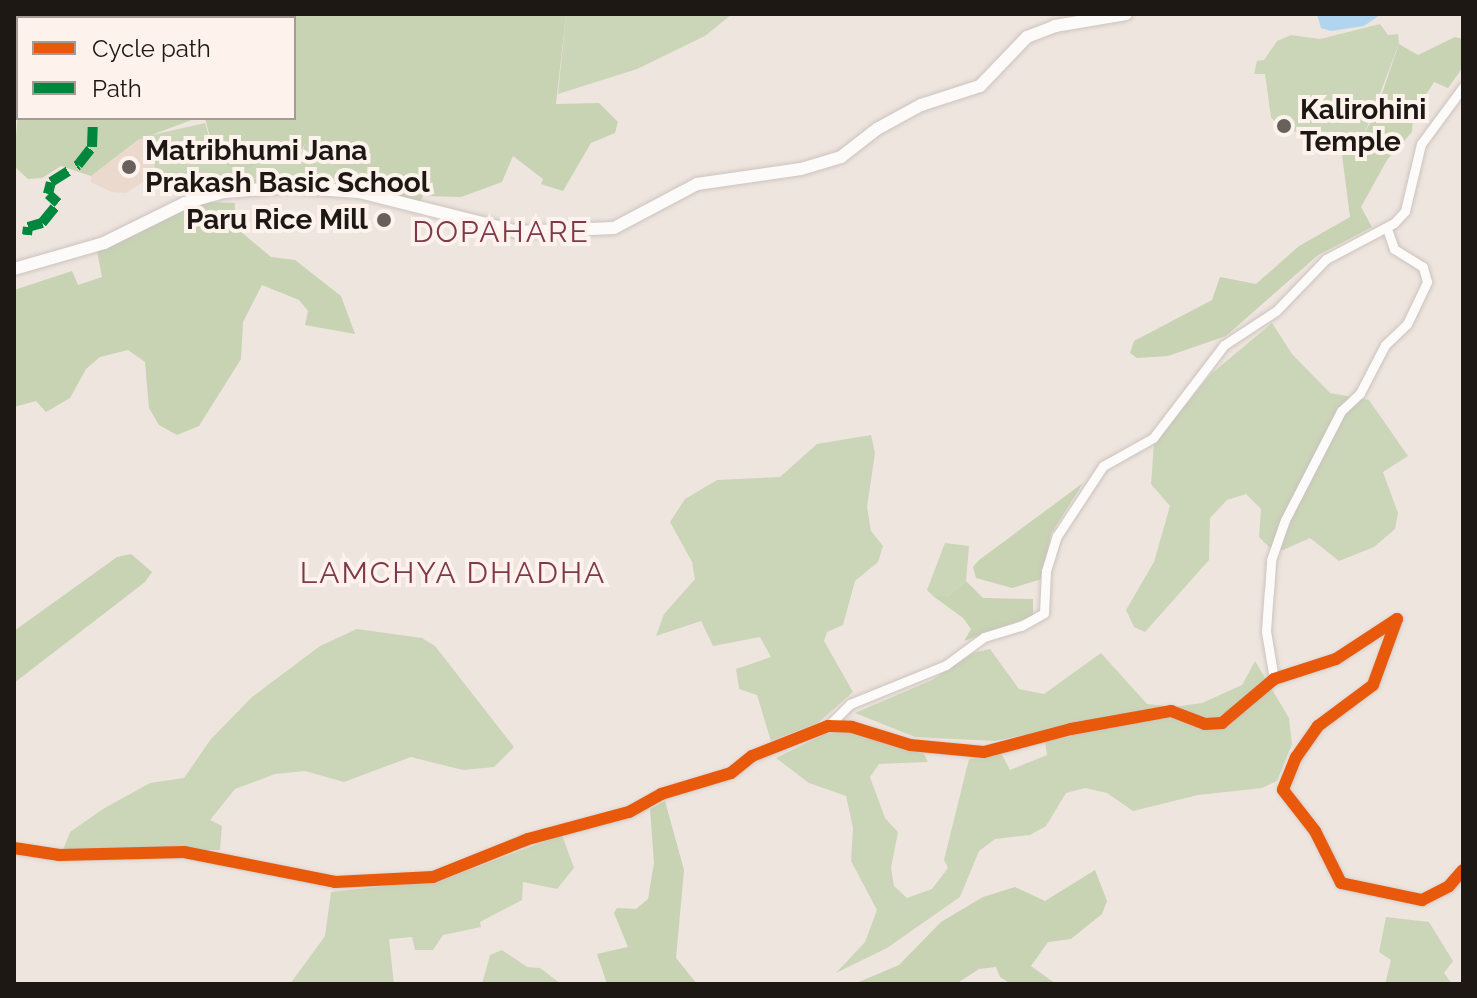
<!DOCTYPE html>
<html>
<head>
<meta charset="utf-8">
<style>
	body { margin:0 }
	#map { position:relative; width:1477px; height:998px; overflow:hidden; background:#efe5df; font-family:Raleway,sans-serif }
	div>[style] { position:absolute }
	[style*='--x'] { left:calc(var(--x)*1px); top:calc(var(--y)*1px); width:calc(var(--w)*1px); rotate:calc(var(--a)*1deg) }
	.built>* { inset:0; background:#ebd9ce }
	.green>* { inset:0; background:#cbd6b8 }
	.forest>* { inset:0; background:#c7d3b3 }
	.water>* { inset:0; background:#b1d4ef }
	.roads { filter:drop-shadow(0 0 2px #cbc3be) drop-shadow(0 0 2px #cbc3be) }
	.street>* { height:9px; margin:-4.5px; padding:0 4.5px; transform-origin:4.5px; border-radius:4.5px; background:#fdfbfa }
	.secondary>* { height:12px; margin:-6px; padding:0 6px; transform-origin:6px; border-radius:6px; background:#fdfbfa }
	.quiet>* { height:10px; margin-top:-5px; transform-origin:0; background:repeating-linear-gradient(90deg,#00873e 0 20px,transparent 0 30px) }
	.cycleway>* { height:12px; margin:-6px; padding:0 6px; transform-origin:6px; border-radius:6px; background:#e8590c }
	.dots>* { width:22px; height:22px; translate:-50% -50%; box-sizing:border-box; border:4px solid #fdf3ec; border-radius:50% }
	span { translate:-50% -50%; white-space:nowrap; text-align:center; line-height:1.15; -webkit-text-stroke:8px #fdf3ec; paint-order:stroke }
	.poi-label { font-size:28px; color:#1e1814; font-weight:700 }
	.left { translate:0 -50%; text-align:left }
	.right { translate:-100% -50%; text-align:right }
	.neighbourhood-label { font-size:30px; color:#7f384b; letter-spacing:2px }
	.frame { position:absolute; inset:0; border:16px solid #1e1814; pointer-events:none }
	.legend { position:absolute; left:16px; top:16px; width:280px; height:104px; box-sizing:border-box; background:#fdf3ec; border:2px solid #a49b96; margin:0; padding:10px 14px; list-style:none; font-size:24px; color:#1e1814 }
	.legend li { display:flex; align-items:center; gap:16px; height:40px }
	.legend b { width:40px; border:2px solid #a49b96 }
</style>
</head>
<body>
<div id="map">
	<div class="built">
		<i style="clip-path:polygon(143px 137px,157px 173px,126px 193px,111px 192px,91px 182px,91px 176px)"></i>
	</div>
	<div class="green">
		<i style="clip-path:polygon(566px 14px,732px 14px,705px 36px,637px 69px,558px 94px)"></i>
		<i style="clip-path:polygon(1380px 24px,1388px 35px,1398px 34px,1399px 44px,1364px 135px,1342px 155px,1334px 132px,1281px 131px,1271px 117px,1265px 74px,1254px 74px,1257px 61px,1264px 60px,1277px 41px,1291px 35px,1320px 39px)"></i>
		<i style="clip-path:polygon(205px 123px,214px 153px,252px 168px,279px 154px,299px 158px,305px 144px,370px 186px,276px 181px,214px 191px,209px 175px,157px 173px,143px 137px)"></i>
		<i style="clip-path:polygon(1272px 323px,1292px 354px,1330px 393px,1369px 400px,1408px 456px,1383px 472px,1398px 513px,1395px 529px,1374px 547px,1339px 561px,1310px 538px,1283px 550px,1269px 547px,1259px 537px,1261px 509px,1246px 494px,1227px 500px,1210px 518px,1209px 560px,1145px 632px,1134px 627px,1126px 610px,1154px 562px,1170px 506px,1151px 484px,1154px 443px,1211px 374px)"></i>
		<i style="clip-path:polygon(871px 435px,875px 453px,867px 507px,871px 531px,883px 546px,878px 562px,855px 581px,843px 625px,827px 632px,824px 641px,853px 692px,818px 723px,771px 741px,757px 695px,739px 689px,736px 669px,771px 657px,760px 637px,713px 646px,701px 621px,656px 636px,664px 614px,695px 579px,692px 562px,670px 522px,685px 499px,717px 480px,780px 477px,817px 444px)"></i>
		<i style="clip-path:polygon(945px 543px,969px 546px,966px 581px,948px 596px,933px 596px,927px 590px)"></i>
		<i style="clip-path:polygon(357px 629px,422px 638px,435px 646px,514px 747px,494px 767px,463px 770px,411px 757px,344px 782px,305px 771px,275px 774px,235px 789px,210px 820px,222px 826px,220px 850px,63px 850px,70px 832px,103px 809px,150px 783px,184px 778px,211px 739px,252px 697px,320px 646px)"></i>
		<i style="clip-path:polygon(990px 649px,1019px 689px,1044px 694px,1101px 653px,1147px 704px,1174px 707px,1202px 703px,1242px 685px,1255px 661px,1289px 718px,1292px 744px,1277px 781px,1262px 788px,1198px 795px,1133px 811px,1107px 793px,1085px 788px,1066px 793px,1046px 826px,1030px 835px,995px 839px,979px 851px,960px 897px,887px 948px,836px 973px,865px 942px,877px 910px,851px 861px,853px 828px,846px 796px,809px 783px,776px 758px,825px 734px,850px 732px,924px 754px,928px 762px,879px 764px,870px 777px,885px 818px,898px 832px,891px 868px,894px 886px,907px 898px,932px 889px,948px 868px,944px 860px,969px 759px,1001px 753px,1010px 770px,1047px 755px,1045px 742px,1071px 736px,1104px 719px,995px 741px,915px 737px,855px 713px,932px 680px,973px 653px)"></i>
		<i style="clip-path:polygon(562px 835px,574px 868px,557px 889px,523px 882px,522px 900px,480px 922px,481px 927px,443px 935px,433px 950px,415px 950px,412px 937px,389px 939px,394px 984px,290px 984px,325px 936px,331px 892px,442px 880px)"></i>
		<i style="clip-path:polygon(1386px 917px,1429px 922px,1453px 961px,1444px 973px,1452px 984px,1385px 984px,1391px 960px,1379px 952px)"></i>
		<i style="clip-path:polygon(502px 950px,527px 967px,540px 968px,561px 984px,482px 984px,490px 955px)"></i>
	</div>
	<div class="forest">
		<i style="clip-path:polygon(14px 14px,566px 14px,556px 104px,599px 103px,618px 122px,615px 133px,591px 143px,563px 191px,541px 184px,543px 179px,513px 156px,502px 182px,461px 197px,423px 196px,417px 207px,353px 177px,305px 144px,294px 162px,279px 154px,252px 168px,229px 167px,214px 153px,205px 118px,294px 118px,294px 18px,18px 18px,18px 93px)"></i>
		<i style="clip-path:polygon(1455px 37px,1463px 39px,1463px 67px,1448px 88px,1434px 82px,1413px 115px,1412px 132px,1387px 160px,1361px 207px,1372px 227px,1318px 255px,1226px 336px,1168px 356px,1137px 358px,1130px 353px,1134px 341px,1212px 300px,1220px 277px,1256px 284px,1299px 246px,1350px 217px,1342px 155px,1364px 135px,1377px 108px,1399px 44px,1418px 55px)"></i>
		<i style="clip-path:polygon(18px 109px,18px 118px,197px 118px,138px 140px,91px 176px,61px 166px,42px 178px,28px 179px,14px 166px)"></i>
		<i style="clip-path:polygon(210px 202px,235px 203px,234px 226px,271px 257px,295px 260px,341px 296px,355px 334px,305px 325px,308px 311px,299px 300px,262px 285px,243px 322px,241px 359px,199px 426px,177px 435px,159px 425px,149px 408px,145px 362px,128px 350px,100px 357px,86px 369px,70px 398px,46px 412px,36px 401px,14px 407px,14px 290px,72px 271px,78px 285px,102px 277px,97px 251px,176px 211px)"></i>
		<i style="clip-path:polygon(1083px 483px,1051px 534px,1042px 579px,1012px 588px,976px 578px,973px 567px,979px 560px)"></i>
		<i style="clip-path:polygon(131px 554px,152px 572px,145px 582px,14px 683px,14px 631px,117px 557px)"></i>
		<i style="clip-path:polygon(966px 581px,983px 598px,1033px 599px,1033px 616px,964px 641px,971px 629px,963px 618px,933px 596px,948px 596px)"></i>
		<i style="clip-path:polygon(665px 801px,684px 870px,676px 958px,697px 984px,607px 984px,597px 954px,628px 947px,614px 913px,617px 908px,636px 909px,648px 899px,654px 863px,650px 809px)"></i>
		<i style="clip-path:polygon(1095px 870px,1107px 901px,1102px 914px,1071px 939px,1048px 942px,1031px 966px,1056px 984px,1011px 984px,1000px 977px,996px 967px,979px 969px,956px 984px,854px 984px,899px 965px,941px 922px,983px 897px,1015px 887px,1045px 901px)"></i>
	</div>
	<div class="water">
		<i style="clip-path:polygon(1317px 14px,1380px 14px,1380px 15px,1364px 26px,1331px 31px,1321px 28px)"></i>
	</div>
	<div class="roads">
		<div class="street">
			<i style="--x:1274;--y:679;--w:49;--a:-99.5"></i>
			<i style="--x:1266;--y:631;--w:39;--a:-86"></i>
			<i style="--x:1269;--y:592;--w:32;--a:-86"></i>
			<i style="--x:1271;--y:560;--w:42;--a:-70.7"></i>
			<i style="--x:1285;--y:520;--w:123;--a:-62.8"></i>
			<i style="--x:1341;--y:411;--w:26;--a:-43"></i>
			<i style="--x:1360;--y:393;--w:54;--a:-62.5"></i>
			<i style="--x:1385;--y:345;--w:30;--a:-44"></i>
			<i style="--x:1407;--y:324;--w:47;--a:-64.5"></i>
			<i style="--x:1427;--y:282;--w:16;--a:-105"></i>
			<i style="--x:1423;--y:267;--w:34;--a:-148"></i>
			<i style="--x:1394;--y:249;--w:21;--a:-109"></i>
			<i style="--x:828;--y:726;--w:31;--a:-45"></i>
			<i style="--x:850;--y:704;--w:104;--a:-22.1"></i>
			<i style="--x:946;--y:665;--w:47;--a:-36.4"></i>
			<i style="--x:984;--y:637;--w:39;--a:-17"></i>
			<i style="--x:1021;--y:626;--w:26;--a:-29"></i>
			<i style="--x:1044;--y:613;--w:42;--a:-87.3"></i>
			<i style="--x:1046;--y:571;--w:37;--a:-73"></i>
			<i style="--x:1057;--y:536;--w:84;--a:-56.7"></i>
			<i style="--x:1103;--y:466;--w:57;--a:-29.2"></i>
			<i style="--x:1153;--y:438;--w:117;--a:-52.6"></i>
			<i style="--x:1224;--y:345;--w:62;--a:-33.2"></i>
			<i style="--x:1276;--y:311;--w:72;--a:-46.1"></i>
			<i style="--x:1326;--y:259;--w:77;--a:-27.9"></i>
			<i style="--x:1394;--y:223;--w:16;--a:-47"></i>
			<i style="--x:1405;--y:211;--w:69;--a:-76.6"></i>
			<i style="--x:1421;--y:144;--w:71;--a:-53.6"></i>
			<i style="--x:14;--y:848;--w:46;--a:8.8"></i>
			<i style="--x:59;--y:855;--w:125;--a:-1.4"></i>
			<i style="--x:184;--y:852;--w:154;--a:11.2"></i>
			<i style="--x:335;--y:882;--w:98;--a:-2.9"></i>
			<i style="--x:433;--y:877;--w:102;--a:-21.8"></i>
			<i style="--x:528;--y:839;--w:105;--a:-15"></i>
			<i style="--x:629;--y:812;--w:37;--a:-29"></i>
			<i style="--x:661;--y:794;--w:73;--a:-16.7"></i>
			<i style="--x:731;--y:773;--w:27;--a:-39"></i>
			<i style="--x:752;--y:756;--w:82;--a:-21.5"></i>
			<i style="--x:828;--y:726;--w:24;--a:2"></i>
			<i style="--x:852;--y:727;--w:61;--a:17.2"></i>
			<i style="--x:910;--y:745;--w:74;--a:5.4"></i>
			<i style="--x:984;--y:752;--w:90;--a:-14.8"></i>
			<i style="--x:1071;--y:729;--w:102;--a:-10.2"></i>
			<i style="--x:1171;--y:711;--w:36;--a:21"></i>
			<i style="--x:1205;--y:724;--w:17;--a:-3"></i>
			<i style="--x:1222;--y:723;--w:68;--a:-40.2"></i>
			<i style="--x:1274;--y:679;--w:65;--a:-17.9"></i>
			<i style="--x:1336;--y:659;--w:73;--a:-33.3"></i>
			<i style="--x:1397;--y:619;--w:70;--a:110"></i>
			<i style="--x:1373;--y:685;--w:69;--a:143.3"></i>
			<i style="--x:1318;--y:726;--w:38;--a:125"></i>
			<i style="--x:1296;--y:757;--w:35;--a:112"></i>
			<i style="--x:1283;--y:790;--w:52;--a:52"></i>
			<i style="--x:1315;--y:831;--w:58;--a:63.4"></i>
			<i style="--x:1341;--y:883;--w:83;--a:11.9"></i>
			<i style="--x:1422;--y:900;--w:30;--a:-27"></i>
			<i style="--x:1449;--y:886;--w:21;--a:-49"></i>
		</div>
		<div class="secondary">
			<i style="--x:14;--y:269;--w:94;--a:-16.1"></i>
			<i style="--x:104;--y:243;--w:90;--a:-26.3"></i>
			<i style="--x:185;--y:203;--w:41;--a:-15.8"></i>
			<i style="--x:224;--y:192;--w:64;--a:-4.5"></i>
			<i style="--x:288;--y:187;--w:71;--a:4"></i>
			<i style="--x:359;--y:192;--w:164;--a:14.1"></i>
			<i style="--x:518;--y:232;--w:96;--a:-2.4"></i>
			<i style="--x:614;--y:228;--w:94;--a:-27.9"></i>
			<i style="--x:697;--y:184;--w:105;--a:-8.2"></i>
			<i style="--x:801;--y:169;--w:42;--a:-16.7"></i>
			<i style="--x:841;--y:157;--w:46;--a:-37.9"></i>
			<i style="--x:877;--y:129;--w:50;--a:-28.6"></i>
			<i style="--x:921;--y:105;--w:62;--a:-17.9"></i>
			<i style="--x:980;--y:86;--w:68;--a:-46.2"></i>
			<i style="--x:1027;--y:37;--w:30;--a:-21"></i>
			<i style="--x:1055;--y:26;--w:72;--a:-9.6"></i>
		</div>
	</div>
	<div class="quiet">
		<i style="--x:27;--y:235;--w:8;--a:-83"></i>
		<i style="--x:28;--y:227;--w:15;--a:-16"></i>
		<i style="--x:42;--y:223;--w:26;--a:-51"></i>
		<i style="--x:58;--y:203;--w:13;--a:-138"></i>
		<i style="--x:48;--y:194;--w:12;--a:-76"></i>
		<i style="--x:51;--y:182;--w:32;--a:-32"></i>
		<i style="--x:78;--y:165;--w:23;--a:-52"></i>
		<i style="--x:92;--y:147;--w:29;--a:-88"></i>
	</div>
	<div class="cycleway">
		<i style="--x:14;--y:848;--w:46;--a:8.8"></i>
		<i style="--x:59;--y:855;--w:125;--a:-1.4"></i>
		<i style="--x:184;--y:852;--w:154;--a:11.2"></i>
		<i style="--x:335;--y:882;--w:98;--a:-2.9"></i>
		<i style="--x:433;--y:877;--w:102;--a:-21.8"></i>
		<i style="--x:528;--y:839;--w:105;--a:-15"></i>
		<i style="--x:629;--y:812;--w:37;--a:-29"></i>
		<i style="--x:661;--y:794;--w:73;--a:-16.7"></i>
		<i style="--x:731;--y:773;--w:27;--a:-39"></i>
		<i style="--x:752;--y:756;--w:82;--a:-21.5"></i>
		<i style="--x:828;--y:726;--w:24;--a:2"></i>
		<i style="--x:852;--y:727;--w:61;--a:17.2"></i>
		<i style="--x:910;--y:745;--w:74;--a:5.4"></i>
		<i style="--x:984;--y:752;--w:90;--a:-14.8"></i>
		<i style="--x:1071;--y:729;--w:102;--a:-10.2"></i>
		<i style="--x:1171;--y:711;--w:36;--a:21"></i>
		<i style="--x:1205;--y:724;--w:17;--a:-3"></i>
		<i style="--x:1222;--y:723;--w:68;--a:-40.2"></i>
		<i style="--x:1274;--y:679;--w:65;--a:-17.9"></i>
		<i style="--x:1336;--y:659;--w:73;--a:-33.3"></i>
		<i style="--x:1397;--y:619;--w:70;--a:110"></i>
		<i style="--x:1373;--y:685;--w:69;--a:143.3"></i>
		<i style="--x:1318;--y:726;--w:38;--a:125"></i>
		<i style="--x:1296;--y:757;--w:35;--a:112"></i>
		<i style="--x:1283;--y:790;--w:52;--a:52"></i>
		<i style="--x:1315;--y:831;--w:58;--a:63.4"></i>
		<i style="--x:1341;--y:883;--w:83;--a:11.9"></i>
		<i style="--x:1422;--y:900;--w:30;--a:-27"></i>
		<i style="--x:1449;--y:886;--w:21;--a:-49"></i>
	</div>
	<div class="dots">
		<i style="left:1284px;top:126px;background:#67605b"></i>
		<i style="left:129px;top:167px;background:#67605b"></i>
		<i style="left:384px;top:220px;background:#67605b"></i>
	</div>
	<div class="poi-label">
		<span class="left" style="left:1300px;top:126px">Kalirohini<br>Temple</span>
		<span class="left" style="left:145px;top:167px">Matribhumi Jana<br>Prakash Basic School</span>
		<span class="right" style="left:368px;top:220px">Paru Rice Mill</span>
	</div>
	<div class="neighbourhood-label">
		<span style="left:501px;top:232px">DOPAHARE</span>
		<span style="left:453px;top:573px">LAMCHYA DHADHA</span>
	</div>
	<div class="frame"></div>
	<ul class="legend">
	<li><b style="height:10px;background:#e8590c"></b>Cycle path</li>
	<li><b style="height:10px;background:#00873e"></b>Path</li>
	</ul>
</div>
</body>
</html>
